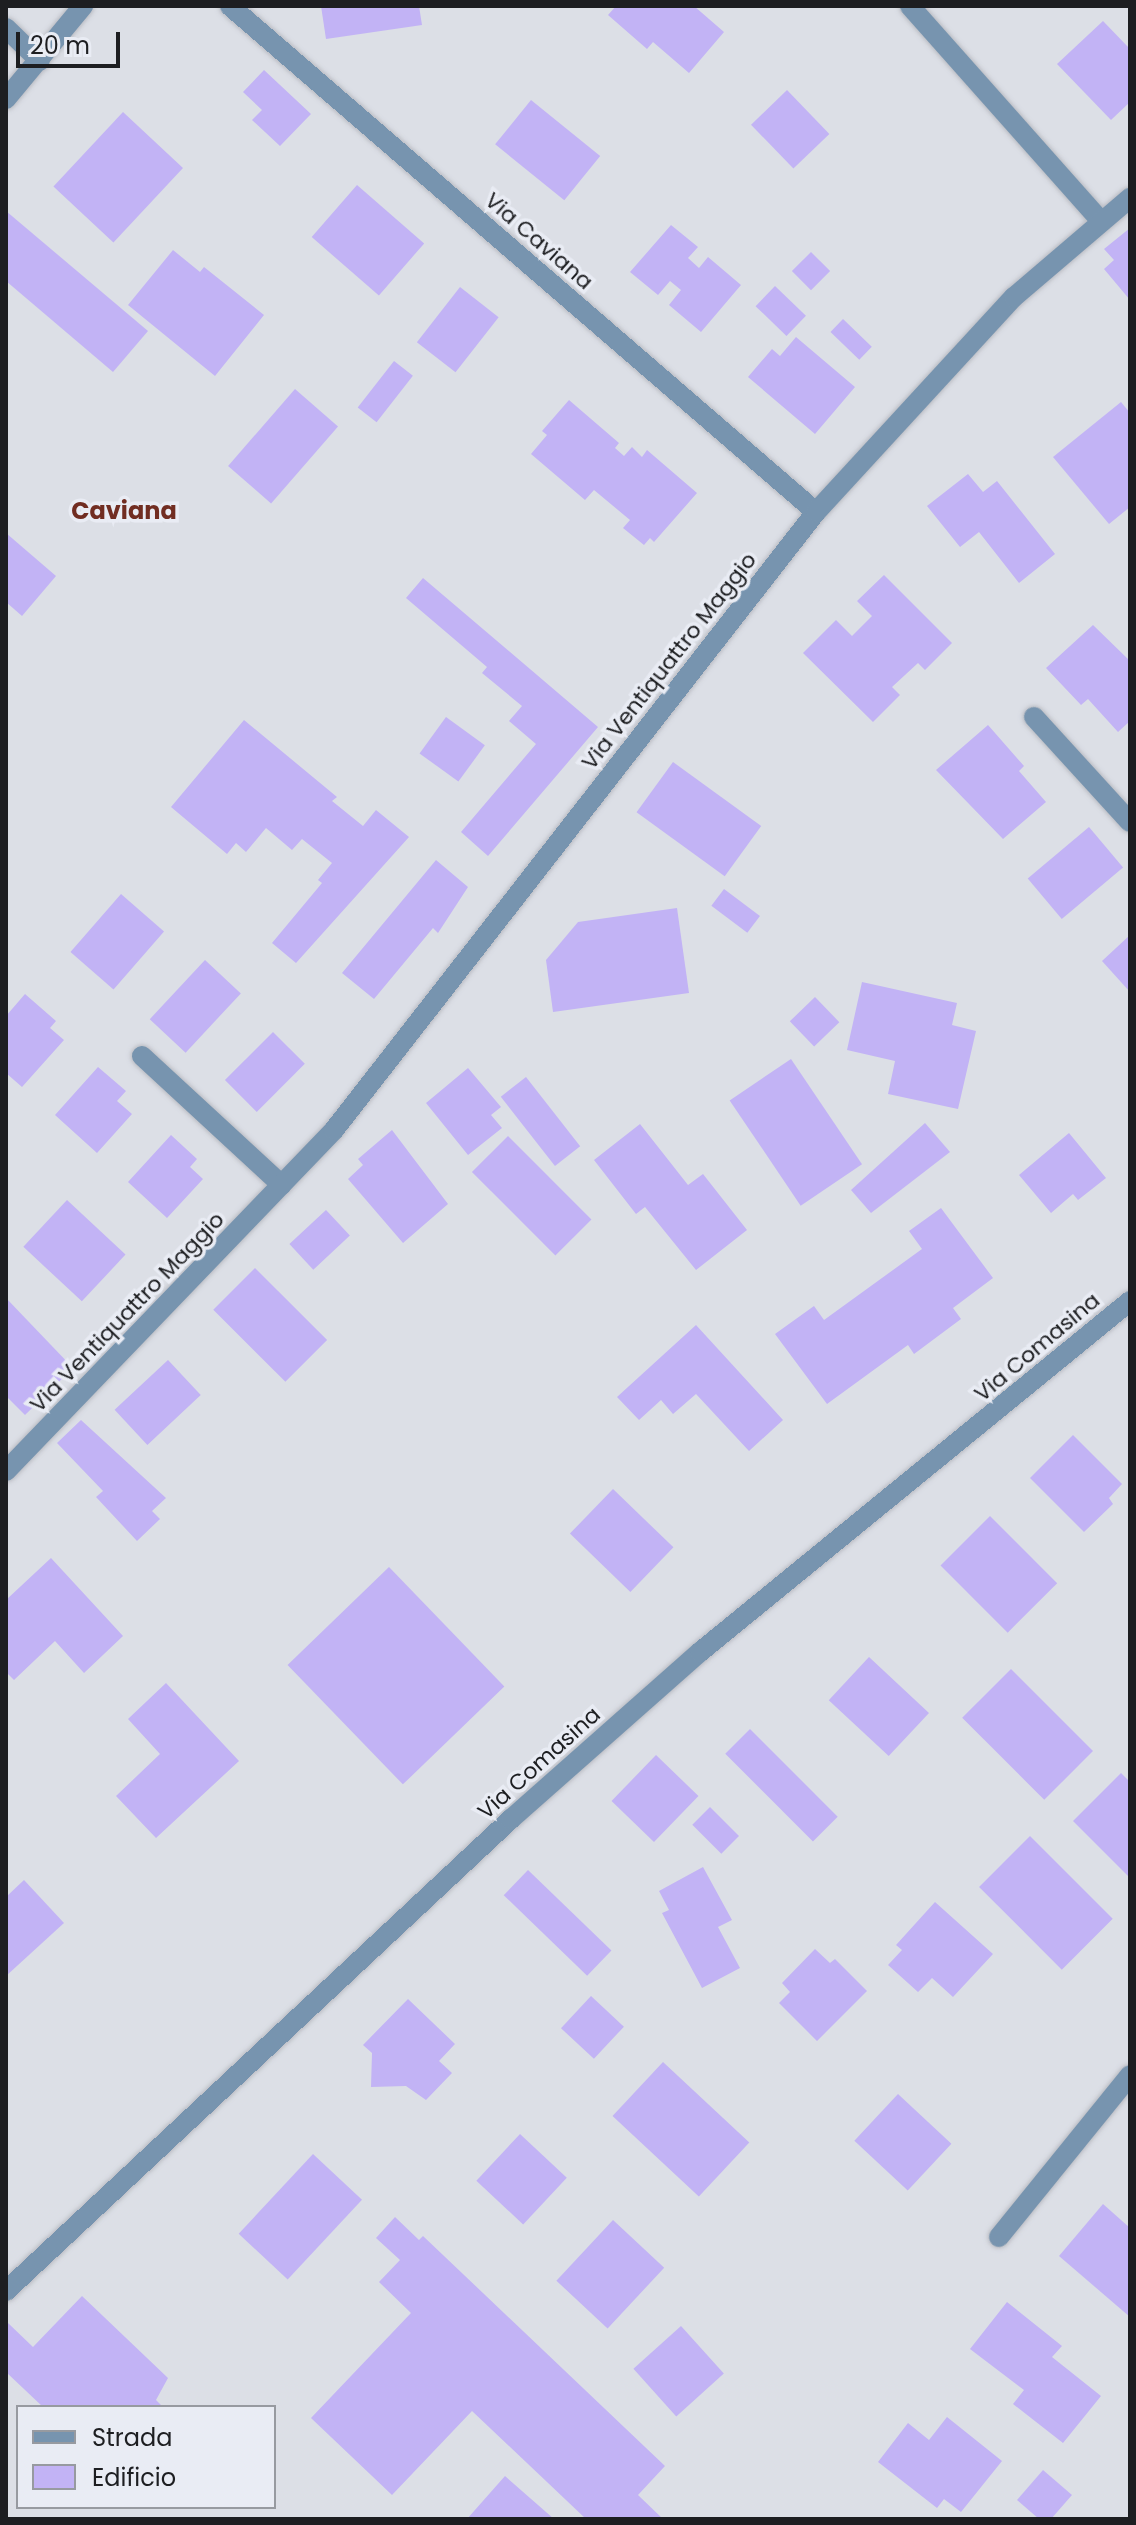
<!DOCTYPE html>
<html>
<head>
<meta charset="utf-8">
<style>
	body { margin:0 }
	#map { position:relative; width:1136px; height:2525px; overflow:hidden; background:#dcdfe6; font-family:Poppins,sans-serif }
	div>[style] { position:absolute }
	[style*='--x'] { left:calc(var(--x)*1px); top:calc(var(--y)*1px); width:calc(var(--w)*1px); rotate:calc(var(--a)*1deg) }
	.building>* { inset:0; background:#c2b3f5; transform-origin:0 0 }
	.roads { filter:drop-shadow(0 0 2px #babcc3) drop-shadow(0 0 2px #babcc3) }
	.minor>* { height:20px; margin:-10px; padding:0 10px; transform-origin:10px; border-radius:10px; background:#7794af }
	.tertiary>* { height:20px; margin:-10px; padding:0 10px; transform-origin:10px; border-radius:10px; background:#7794af }
	span { translate:-50% -50%; white-space:nowrap; text-align:center; line-height:1.15; -webkit-text-stroke:7px #e9ecf4; paint-order:stroke }
	.street-label { font-size:22px; color:#1d1e21 }
	.neighbourhood-label { font-size:24px; color:#712d22; font-weight:700 }
	.frame { position:absolute; inset:0; border:8px solid #1d1e21; pointer-events:none }
	.legend { position:absolute; left:16px; top:2405px; width:260px; height:104px; box-sizing:border-box; background:#e9ecf4; border:2px solid #979aa0; margin:0; padding:10px 14px; list-style:none; font-size:24px; color:#1d1e21 }
	.legend li { display:flex; align-items:center; gap:16px; height:40px }
	.legend b { width:40px; border:2px solid #979aa0 }
	.scale { position:absolute; left:16px; top:32px; width:104px; height:36px; box-sizing:border-box; border:4px solid #1d1e21; border-top:0; padding-left:10px; font-size:24px; line-height:28px; white-space:nowrap; color:#1d1e21; -webkit-text-stroke:6px #e9ecf4; paint-order:stroke }
</style>
</head>
<body>
<div id="map">
	<div class="building">
		<i style="clip-path:polygon(321px 6px,419px 6px,422px 25px,326px 39px)"></i>
		<i style="clip-path:polygon(616px 6px,694px 6px,724px 32px,689px 73px,653px 42px,647px 49px,608px 15px)"></i>
		<i style="clip-path:polygon(1103px 21px,1130px 49px,1130px 102px,1111px 120px,1057px 64px)"></i>
		<i style="clip-path:polygon(264px 70px,311px 114px,280px 146px,252px 120px,262px 110px,243px 92px)"></i>
		<i style="left:787px;top:90px;width:61px;height:50px;rotate:46deg"></i>
		<i style="left:531px;top:100px;width:89px;height:57px;rotate:39deg"></i>
		<i style="left:123px;top:112px;width:82px;height:102px;rotate:43deg"></i>
		<i style="left:357px;top:185px;width:89px;height:69px;rotate:41deg"></i>
		<i style="clip-path:polygon(6px 211px,148px 331px,113px 372px,6px 281px)"></i>
		<i style="clip-path:polygon(671px 225px,698px 247px,688px 258px,699px 268px,708px 257px,741px 285px,701px 332px,669px 305px,681px 290px,670px 281px,658px 295px,630px 272px)"></i>
		<i style="clip-path:polygon(1130px 228px,1130px 300px,1104px 269px,1114px 260px,1104px 249px)"></i>
		<i style="clip-path:polygon(173px 250px,200px 272px,204px 267px,264px 315px,215px 376px,128px 305px)"></i>
		<i style="left:811px;top:252px;width:27px;height:27px;rotate:45deg"></i>
		<i style="left:775px;top:286px;width:43px;height:28px;rotate:44deg"></i>
		<i style="left:460px;top:287px;width:49px;height:70px;rotate:38deg"></i>
		<i style="left:843px;top:319px;width:40px;height:18px;rotate:44deg"></i>
		<i style="clip-path:polygon(796px 337px,855px 387px,815px 434px,748px 377px,772px 349px,780px 356px)"></i>
		<i style="left:394px;top:361px;width:24px;height:59px;rotate:38deg"></i>
		<i style="left:295px;top:389px;width:57px;height:102px;rotate:41deg"></i>
		<i style="clip-path:polygon(569px 400px,619px 443px,615px 448px,624px 456px,632px 447px,642px 457px,647px 450px,697px 493px,654px 542px,650px 538px,644px 545px,623px 528px,630px 520px,594px 490px,585px 500px,531px 454px,547px 435px,542px 431px)"></i>
		<i style="clip-path:polygon(1121px 402px,1130px 413px,1130px 507px,1109px 524px,1053px 457px)"></i>
		<i style="clip-path:polygon(968px 474px,983px 492px,997px 481px,1055px 554px,1019px 583px,979px 532px,960px 547px,927px 506px)"></i>
		<i style="clip-path:polygon(6px 533px,56px 576px,22px 616px,6px 602px)"></i>
		<i style="clip-path:polygon(884px 575px,952px 643px,925px 670px,918px 663px,892px 687px,900px 695px,873px 722px,803px 653px,836px 620px,852px 636px,872px 616px,857px 601px)"></i>
		<i style="clip-path:polygon(423px 578px,598px 727px,488px 856px,461px 832px,536px 744px,509px 721px,522px 706px,482px 673px,487px 667px,406px 598px)"></i>
		<i style="clip-path:polygon(1093px 625px,1130px 661px,1130px 721px,1118px 732px,1088px 699px,1081px 705px,1046px 668px)"></i>
		<i style="left:446px;top:717px;width:48px;height:45px;rotate:36deg"></i>
		<i style="clip-path:polygon(244px 720px,337px 797px,332px 801px,363px 826px,376px 810px,409px 837px,296px 963px,272px 943px,322px 883px,318px 880px,332px 863px,302px 839px,292px 850px,266px 828px,246px 852px,236px 843px,227px 854px,171px 807px)"></i>
		<i style="clip-path:polygon(988px 725px,1024px 766px,1019px 771px,1046px 802px,1003px 839px,936px 770px)"></i>
		<i style="left:673px;top:762px;width:109px;height:62px;rotate:36deg"></i>
		<i style="left:1089px;top:827px;width:53px;height:80px;rotate:50deg"></i>
		<i style="clip-path:polygon(436px 860px,468px 887px,438px 933px,433px 928px,374px 999px,342px 973px)"></i>
		<i style="left:724px;top:889px;width:45px;height:21px;rotate:37deg"></i>
		<i style="left:121px;top:894px;width:57px;height:77px;rotate:41deg"></i>
		<i style="clip-path:polygon(677px 908px,689px 993px,553px 1012px,546px 960px,578px 922px)"></i>
		<i style="clip-path:polygon(1130px 935px,1130px 992px,1102px 961px)"></i>
		<i style="left:205px;top:960px;width:49px;height:81px;rotate:43deg"></i>
		<i style="clip-path:polygon(862px 982px,957px 1003px,952px 1025px,976px 1031px,958px 1109px,888px 1094px,895px 1061px,847px 1050px)"></i>
		<i style="clip-path:polygon(25px 994px,56px 1021px,50px 1028px,64px 1040px,22px 1087px,6px 1073px,6px 1016px)"></i>
		<i style="left:815px;top:997px;width:35px;height:35px;rotate:46deg"></i>
		<i style="left:273px;top:1032px;width:45px;height:68px;rotate:45deg"></i>
		<i style="left:791px;top:1059px;width:127px;height:74px;rotate:56deg"></i>
		<i style="clip-path:polygon(98px 1067px,126px 1091px,117px 1101px,132px 1114px,97px 1153px,55px 1115px)"></i>
		<i style="clip-path:polygon(468px 1068px,501px 1107px,491px 1115px,502px 1128px,468px 1155px,426px 1103px)"></i>
		<i style="left:526px;top:1077px;width:88px;height:32px;rotate:52deg"></i>
		<i style="clip-path:polygon(925px 1123px,950px 1152px,871px 1213px,851px 1190px)"></i>
		<i style="clip-path:polygon(640px 1124px,688px 1185px,703px 1174px,747px 1230px,696px 1270px,645px 1207px,636px 1214px,594px 1160px)"></i>
		<i style="clip-path:polygon(392px 1130px,448px 1204px,403px 1243px,348px 1179px,363px 1165px,358px 1159px)"></i>
		<i style="clip-path:polygon(1069px 1133px,1106px 1178px,1078px 1200px,1073px 1194px,1051px 1213px,1019px 1175px)"></i>
		<i style="clip-path:polygon(171px 1135px,197px 1159px,190px 1167px,203px 1179px,167px 1218px,128px 1182px)"></i>
		<i style="left:508px;top:1136px;width:118px;height:51px;rotate:45deg"></i>
		<i style="left:67px;top:1200px;width:80px;height:64px;rotate:43deg"></i>
		<i style="clip-path:polygon(941px 1208px,993px 1278px,953px 1308px,961px 1319px,914px 1354px,908px 1345px,827px 1404px,775px 1334px,814px 1306px,824px 1320px,922px 1249px,909px 1231px)"></i>
		<i style="left:326px;top:1210px;width:35px;height:50px;rotate:47deg"></i>
		<i style="left:255px;top:1268px;width:102px;height:59px;rotate:45deg"></i>
		<i style="clip-path:polygon(6px 1298px,73px 1368px,25px 1415px,6px 1396px)"></i>
		<i style="clip-path:polygon(696px 1325px,783px 1420px,749px 1451px,696px 1394px,673px 1414px,661px 1400px,639px 1420px,617px 1397px)"></i>
		<i style="left:168px;top:1360px;width:48px;height:73px;rotate:47deg"></i>
		<i style="clip-path:polygon(81px 1420px,166px 1498px,152px 1511px,160px 1519px,137px 1541px,96px 1497px,103px 1491px,57px 1443px)"></i>
		<i style="clip-path:polygon(1073px 1435px,1122px 1484px,1109px 1498px,1113px 1504px,1084px 1532px,1030px 1478px)"></i>
		<i style="left:613px;top:1489px;width:84px;height:62px;rotate:44deg"></i>
		<i style="left:990px;top:1516px;width:95px;height:70px;rotate:45deg"></i>
		<i style="clip-path:polygon(51px 1558px,123px 1636px,84px 1673px,55px 1641px,14px 1680px,6px 1672px,6px 1600px)"></i>
		<i style="left:389px;top:1567px;width:166px;height:141px;rotate:46deg"></i>
		<i style="left:869px;top:1657px;width:82px;height:59px;rotate:43deg"></i>
		<i style="left:1011px;top:1669px;width:116px;height:69px;rotate:45deg"></i>
		<i style="clip-path:polygon(166px 1683px,239px 1761px,156px 1838px,116px 1796px,160px 1754px,128px 1719px)"></i>
		<i style="left:750px;top:1729px;width:124px;height:35px;rotate:45deg"></i>
		<i style="left:656px;top:1755px;width:59px;height:64px;rotate:44deg"></i>
		<i style="clip-path:polygon(1121px 1773px,1130px 1782px,1130px 1878px,1073px 1821px)"></i>
		<i style="left:710px;top:1807px;width:41px;height:25px;rotate:45deg"></i>
		<i style="left:1030px;top:1836px;width:117px;height:72px;rotate:45deg"></i>
		<i style="clip-path:polygon(703px 1867px,732px 1920px,718px 1927px,740px 1968px,702px 1988px,662px 1913px,669px 1910px,659px 1891px)"></i>
		<i style="left:528px;top:1870px;width:116px;height:35px;rotate:44deg"></i>
		<i style="clip-path:polygon(24px 1880px,64px 1923px,6px 1976px,6px 1897px)"></i>
		<i style="clip-path:polygon(935px 1902px,993px 1954px,953px 1997px,932px 1978px,918px 1992px,888px 1965px,902px 1950px,896px 1945px)"></i>
		<i style="clip-path:polygon(815px 1949px,830px 1963px,835px 1959px,867px 1991px,817px 2041px,779px 2003px,790px 1992px,782px 1983px)"></i>
		<i style="left:591px;top:1996px;width:45px;height:44px;rotate:43deg"></i>
		<i style="clip-path:polygon(408px 1999px,455px 2044px,439px 2061px,452px 2073px,426px 2100px,406px 2086px,371px 2087px,372px 2053px,363px 2045px)"></i>
		<i style="left:663px;top:2062px;width:118px;height:74px;rotate:43deg"></i>
		<i style="left:898px;top:2094px;width:73px;height:64px;rotate:43deg"></i>
		<i style="left:520px;top:2134px;width:64px;height:64px;rotate:43deg"></i>
		<i style="left:313px;top:2154px;width:67px;height:109px;rotate:43deg"></i>
		<i style="clip-path:polygon(1103px 2204px,1130px 2228px,1130px 2317px,1059px 2256px)"></i>
		<i style="clip-path:polygon(395px 2217px,419px 2240px,423px 2236px,665px 2466px,638px 2495px,663px 2519px,586px 2519px,472px 2411px,392px 2495px,311px 2418px,411px 2313px,379px 2282px,400px 2260px,376px 2238px)"></i>
		<i style="left:613px;top:2220px;width:70px;height:83px;rotate:43deg"></i>
		<i style="clip-path:polygon(82px 2296px,168px 2378px,156px 2400px,163px 2407px,43px 2407px,6px 2372px,8px 2323px,33px 2347px)"></i>
		<i style="clip-path:polygon(1007px 2302px,1062px 2346px,1052px 2357px,1101px 2396px,1063px 2443px,1013px 2404px,1024px 2390px,970px 2349px)"></i>
		<i style="left:681px;top:2326px;width:64px;height:64px;rotate:48deg"></i>
		<i style="clip-path:polygon(947px 2417px,1002px 2461px,961px 2512px,944px 2499px,937px 2508px,878px 2462px,908px 2423px,929px 2440px)"></i>
		<i style="clip-path:polygon(1043px 2470px,1072px 2495px,1051px 2519px,1039px 2519px,1017px 2500px)"></i>
		<i style="clip-path:polygon(505px 2476px,538px 2505px,554px 2519px,467px 2519px)"></i>
	</div>
	<div class="roads">
		<div class="minor">
			<i style="--x:230;--y:6;--w:774;--a:40.81"></i>
			<i style="--x:910;--y:6;--w:288;--a:48.4"></i>
			<i style="--x:6;--y:28;--w:47;--a:44.1"></i>
			<i style="--x:6;--y:99;--w:121;--a:-50.4"></i>
			<i style="--x:1034;--y:717;--w:142;--a:47.6"></i>
			<i style="--x:142;--y:1056;--w:190;--a:42.7"></i>
			<i style="--x:6;--y:1471;--w:473;--a:-46.1"></i>
			<i style="--x:334;--y:1130;--w:784;--a:-52.05"></i>
			<i style="--x:816;--y:512;--w:292;--a:-47.4"></i>
			<i style="--x:1014;--y:297;--w:153;--a:-40.5"></i>
			<i style="--x:999;--y:2237;--w:208;--a:-51"></i>
		</div>
		<div class="tertiary">
			<i style="--x:6;--y:2291;--w:691;--a:-43.07"></i>
			<i style="--x:511;--y:1819;--w:252;--a:-41.5"></i>
			<i style="--x:700;--y:1652;--w:555;--a:-39.22"></i>
		</div>
	</div>
	<div class="street-label">
		<span style="left:539px;top:241px;rotate:41deg">Via Caviana</span>
		<span style="left:669px;top:661px;rotate:-52deg">Via Ventiquattro Maggio</span>
		<span style="left:127px;top:1312px;rotate:-46deg">Via Ventiquattro Maggio</span>
		<span style="left:1037px;top:1347px;rotate:-40deg">Via Comasina</span>
		<span style="left:539px;top:1763px;rotate:-42deg">Via Comasina</span>
	</div>
	<div class="neighbourhood-label">
		<span style="left:124px;top:511px">Caviana</span>
	</div>
	<div class="frame"></div>
	<ul class="legend">
	<li><b style="height:10px;background:#7794af"></b>Strada</li>
	<li><b style="height:22px;background:#c2b3f5"></b>Edificio</li>
	</ul>
	<div class="scale">20 m</div>
</div>
</body>
</html>
